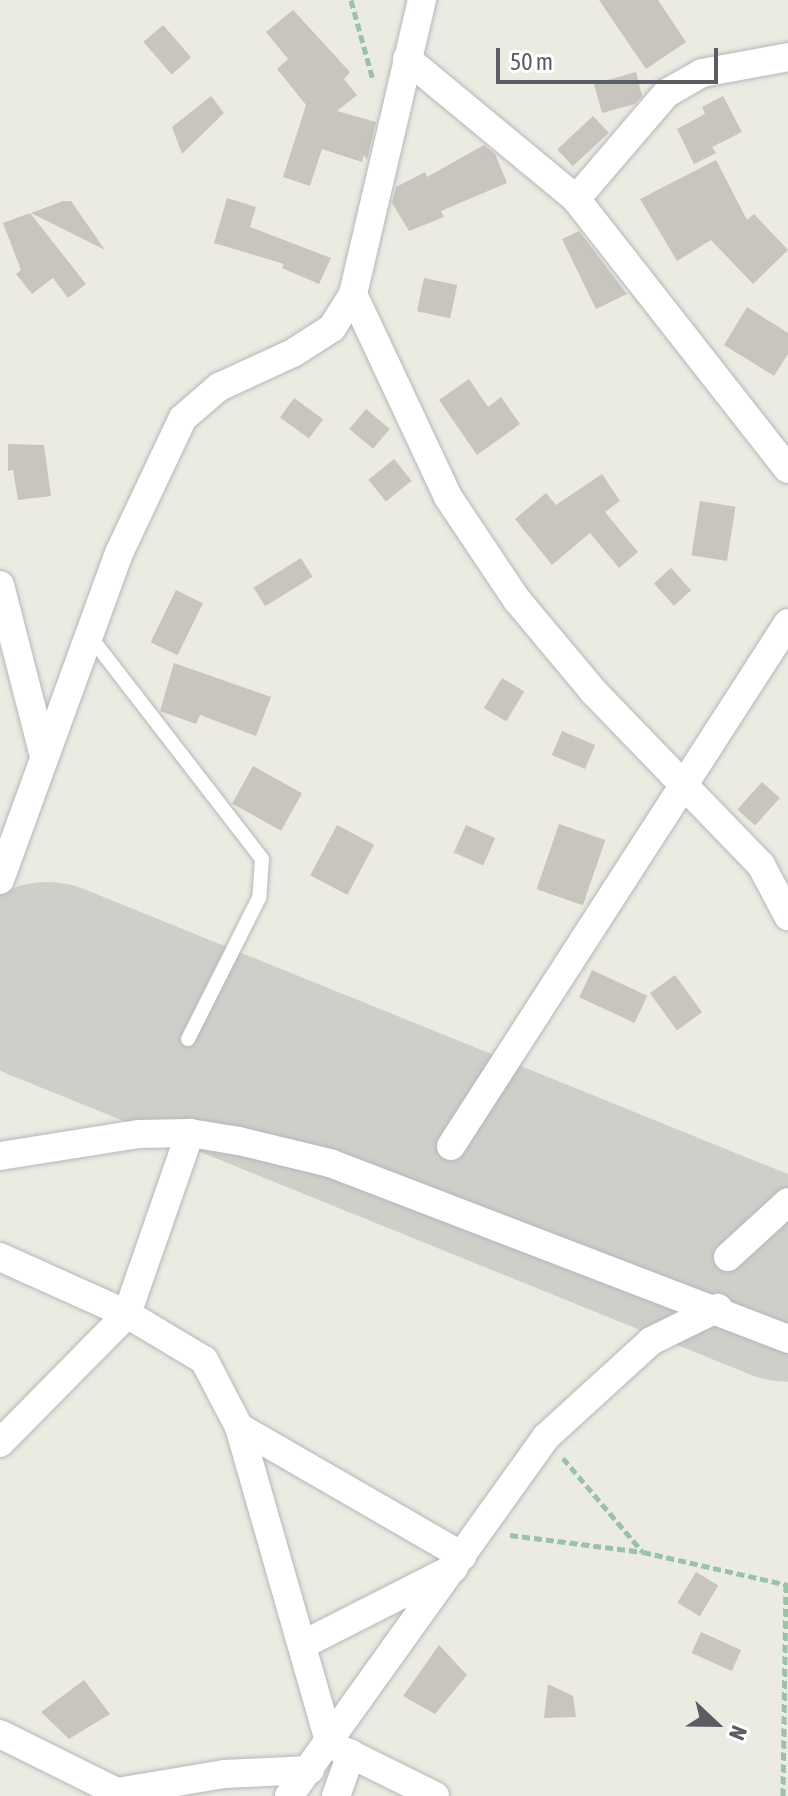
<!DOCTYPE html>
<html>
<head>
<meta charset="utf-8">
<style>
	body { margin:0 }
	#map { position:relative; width:788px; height:1796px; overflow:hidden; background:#ecebe2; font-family:"Asap Condensed",sans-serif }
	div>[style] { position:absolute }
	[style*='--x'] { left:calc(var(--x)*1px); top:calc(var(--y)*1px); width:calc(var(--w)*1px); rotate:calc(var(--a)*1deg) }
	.runway>* { height:200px; margin:-100px; padding:0 100px; transform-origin:100px; border-radius:100px; background:#cfcfca }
	.building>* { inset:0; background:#c7c5be; transform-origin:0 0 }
	.path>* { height:5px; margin-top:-2.5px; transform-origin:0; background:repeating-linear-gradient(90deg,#9ac2a9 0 8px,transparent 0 12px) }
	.roads { filter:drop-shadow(0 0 2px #b4b7bb) drop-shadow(0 0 2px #b4b7bb) }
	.lane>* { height:14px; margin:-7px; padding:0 7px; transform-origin:7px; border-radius:7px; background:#fff }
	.street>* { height:28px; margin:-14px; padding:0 14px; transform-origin:14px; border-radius:14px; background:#fff }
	span { translate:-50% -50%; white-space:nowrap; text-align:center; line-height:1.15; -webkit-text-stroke:6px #fff; paint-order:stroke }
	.north { position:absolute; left:676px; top:1684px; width:80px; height:80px; -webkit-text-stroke:6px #fff; paint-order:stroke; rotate:112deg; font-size:22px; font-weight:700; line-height:32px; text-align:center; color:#5a5d61 }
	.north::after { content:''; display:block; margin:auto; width:28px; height:36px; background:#5a5d61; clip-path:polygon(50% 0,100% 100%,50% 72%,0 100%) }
	.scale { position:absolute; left:496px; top:48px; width:222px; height:36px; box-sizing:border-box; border:4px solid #5a5d61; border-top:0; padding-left:10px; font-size:24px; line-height:28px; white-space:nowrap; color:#5a5d61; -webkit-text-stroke:6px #fff; paint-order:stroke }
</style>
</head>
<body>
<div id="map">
	<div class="runway">
		<i style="--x:47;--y:982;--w:799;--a:22.04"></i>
	</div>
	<div class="building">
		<i style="clip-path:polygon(599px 0,658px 0,686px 42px,646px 69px)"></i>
		<i style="clip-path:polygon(293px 10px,350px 72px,344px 79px,357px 95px,337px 111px,376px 122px,367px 160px,364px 155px,362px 162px,322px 149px,310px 186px,283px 177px,306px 105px,277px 69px,288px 59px,266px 32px)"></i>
		<i style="left:163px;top:25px;width:43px;height:26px;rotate:49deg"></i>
		<i style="clip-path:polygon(636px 72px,642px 96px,635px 104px,602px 113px,594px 84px)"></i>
		<i style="clip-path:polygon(211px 96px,224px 113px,182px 154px,172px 127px)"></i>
		<i style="clip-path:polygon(723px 96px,742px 132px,712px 147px,716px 153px,694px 164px,677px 129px,705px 114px,702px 107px)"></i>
		<i style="left:593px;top:116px;width:23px;height:49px;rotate:47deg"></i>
		<i style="clip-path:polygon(484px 145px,495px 154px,507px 183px,441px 211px,444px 217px,409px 231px,392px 203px,396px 187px,425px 172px,427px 177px)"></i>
		<i style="clip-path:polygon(716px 160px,747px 220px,754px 214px,788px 250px,753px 284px,711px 240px,677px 261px,640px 199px)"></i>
		<i style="clip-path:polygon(227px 198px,256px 207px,250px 227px,331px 258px,319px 284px,282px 268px,284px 264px,214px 243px)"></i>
		<i style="clip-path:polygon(63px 201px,71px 201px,105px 250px,31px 213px)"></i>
		<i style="clip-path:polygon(30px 213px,86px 284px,68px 298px,53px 278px,32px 294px,16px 274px,21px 270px,3px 223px)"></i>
		<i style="clip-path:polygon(579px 231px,627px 294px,596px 309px,562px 239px)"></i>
		<i style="left:424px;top:278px;width:34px;height:34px;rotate:12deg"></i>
		<i style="clip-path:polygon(747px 307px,788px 333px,788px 354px,774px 376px,724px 345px)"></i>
		<i style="clip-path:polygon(469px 379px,488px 407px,501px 397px,520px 424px,477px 455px,439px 400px)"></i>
		<i style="left:294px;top:398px;width:36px;height:24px;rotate:36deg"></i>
		<i style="left:366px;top:409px;width:31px;height:26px;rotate:40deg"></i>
		<i style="clip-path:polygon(8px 444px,44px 445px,51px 496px,18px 500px,13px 470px,8px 471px)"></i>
		<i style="left:394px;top:459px;width:28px;height:33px;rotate:51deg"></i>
		<i style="clip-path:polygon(602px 474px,620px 501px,605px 512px,638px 552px,619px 568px,590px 533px,552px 565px,515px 519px,546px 493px,556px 505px)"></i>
		<i style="left:700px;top:501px;width:36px;height:55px;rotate:9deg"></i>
		<i style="left:301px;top:558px;width:22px;height:56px;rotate:58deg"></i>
		<i style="left:671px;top:568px;width:30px;height:23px;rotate:48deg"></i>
		<i style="left:176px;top:590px;width:30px;height:58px;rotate:26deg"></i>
		<i style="clip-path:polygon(174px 663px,271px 697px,256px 736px,200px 715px,196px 724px,160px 711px)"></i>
		<i style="left:502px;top:678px;width:26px;height:35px;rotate:31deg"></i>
		<i style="left:562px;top:731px;width:36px;height:26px;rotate:23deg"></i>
		<i style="left:253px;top:766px;width:56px;height:43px;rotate:29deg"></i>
		<i style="left:762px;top:782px;width:24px;height:37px;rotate:42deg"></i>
		<i style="left:559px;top:824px;width:49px;height:69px;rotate:19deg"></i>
		<i style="left:337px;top:825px;width:42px;height:57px;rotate:28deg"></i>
		<i style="left:466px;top:825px;width:32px;height:30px;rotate:24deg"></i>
		<i style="left:592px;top:970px;width:61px;height:30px;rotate:25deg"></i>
		<i style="left:675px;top:975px;width:46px;height:31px;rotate:54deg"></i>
		<i style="left:696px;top:1572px;width:26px;height:36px;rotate:31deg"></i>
		<i style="left:701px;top:1632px;width:44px;height:23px;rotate:24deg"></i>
		<i style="clip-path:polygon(439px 1645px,467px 1675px,435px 1714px,403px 1696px)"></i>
		<i style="clip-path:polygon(84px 1680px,110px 1714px,69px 1739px,41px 1712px)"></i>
		<i style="clip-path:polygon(548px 1684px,573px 1696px,576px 1717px,544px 1718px)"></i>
	</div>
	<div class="path">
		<i style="--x:351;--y:0;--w:83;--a:74.6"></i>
		<i style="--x:563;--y:1458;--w:122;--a:49.7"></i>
		<i style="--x:510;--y:1535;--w:134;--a:7.3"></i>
		<i style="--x:643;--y:1552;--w:149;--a:12.8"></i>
		<i style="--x:783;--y:1796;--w:212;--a:-89.2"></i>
	</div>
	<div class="roads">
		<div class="lane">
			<i style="--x:89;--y:635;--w:283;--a:52.3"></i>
			<i style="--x:262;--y:859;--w:39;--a:94"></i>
			<i style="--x:259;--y:898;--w:158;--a:116.7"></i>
		</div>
		<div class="street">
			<i style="--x:407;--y:59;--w:219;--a:39.6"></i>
			<i style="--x:576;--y:199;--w:343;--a:51.9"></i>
			<i style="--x:576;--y:199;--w:140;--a:-49.4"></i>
			<i style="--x:667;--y:93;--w:40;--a:-29.7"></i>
			<i style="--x:702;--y:73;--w:87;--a:-10.5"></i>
			<i style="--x:353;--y:294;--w:224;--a:64.9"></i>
			<i style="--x:448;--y:497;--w:124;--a:56.2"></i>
			<i style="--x:517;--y:600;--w:119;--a:50.1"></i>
			<i style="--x:593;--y:691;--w:242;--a:46"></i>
			<i style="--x:761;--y:865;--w:58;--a:62.1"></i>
			<i style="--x:0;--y:585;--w:173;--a:75.6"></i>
			<i style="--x:0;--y:880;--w:350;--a:-70"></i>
			<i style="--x:120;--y:551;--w:147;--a:-64.7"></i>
			<i style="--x:183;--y:418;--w:48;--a:-40.7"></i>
			<i style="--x:219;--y:387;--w:81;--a:-24.7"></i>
			<i style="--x:293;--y:353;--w:46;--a:-32.7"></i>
			<i style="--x:332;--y:328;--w:40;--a:-58"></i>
			<i style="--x:353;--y:294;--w:302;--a:-76.8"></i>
			<i style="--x:451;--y:1146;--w:622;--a:-57.2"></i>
			<i style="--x:0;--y:1156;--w:141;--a:-9"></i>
			<i style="--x:139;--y:1134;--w:51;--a:-1.1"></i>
			<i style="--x:190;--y:1133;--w:50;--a:9.3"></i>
			<i style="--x:239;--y:1141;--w:94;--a:13.6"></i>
			<i style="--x:330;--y:1163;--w:491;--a:21"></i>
			<i style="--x:0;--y:1257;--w:139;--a:24.2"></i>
			<i style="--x:127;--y:1314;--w:90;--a:30.9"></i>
			<i style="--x:204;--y:1360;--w:76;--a:62.4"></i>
			<i style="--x:239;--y:1427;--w:330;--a:74"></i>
			<i style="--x:330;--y:1744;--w:117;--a:26.3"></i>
			<i style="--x:728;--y:1257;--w:81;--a:-42.5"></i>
			<i style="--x:239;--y:1427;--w:258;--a:30"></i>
			<i style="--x:0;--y:1443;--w:181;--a:-45.4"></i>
			<i style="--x:127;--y:1314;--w:192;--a:-70.8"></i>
			<i style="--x:302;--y:1645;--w:170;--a:-26.9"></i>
			<i style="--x:0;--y:1734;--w:131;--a:26.4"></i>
			<i style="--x:117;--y:1792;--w:109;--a:-9.5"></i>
			<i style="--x:224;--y:1774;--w:86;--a:-2.7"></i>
			<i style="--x:289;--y:1796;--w:442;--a:-54.4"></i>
			<i style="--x:546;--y:1437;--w:142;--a:-42.4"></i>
			<i style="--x:651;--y:1341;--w:75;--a:-26.2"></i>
			<i style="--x:336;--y:1796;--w:45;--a:-70.3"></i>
		</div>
	</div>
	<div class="north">N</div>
	<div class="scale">50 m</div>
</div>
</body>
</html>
